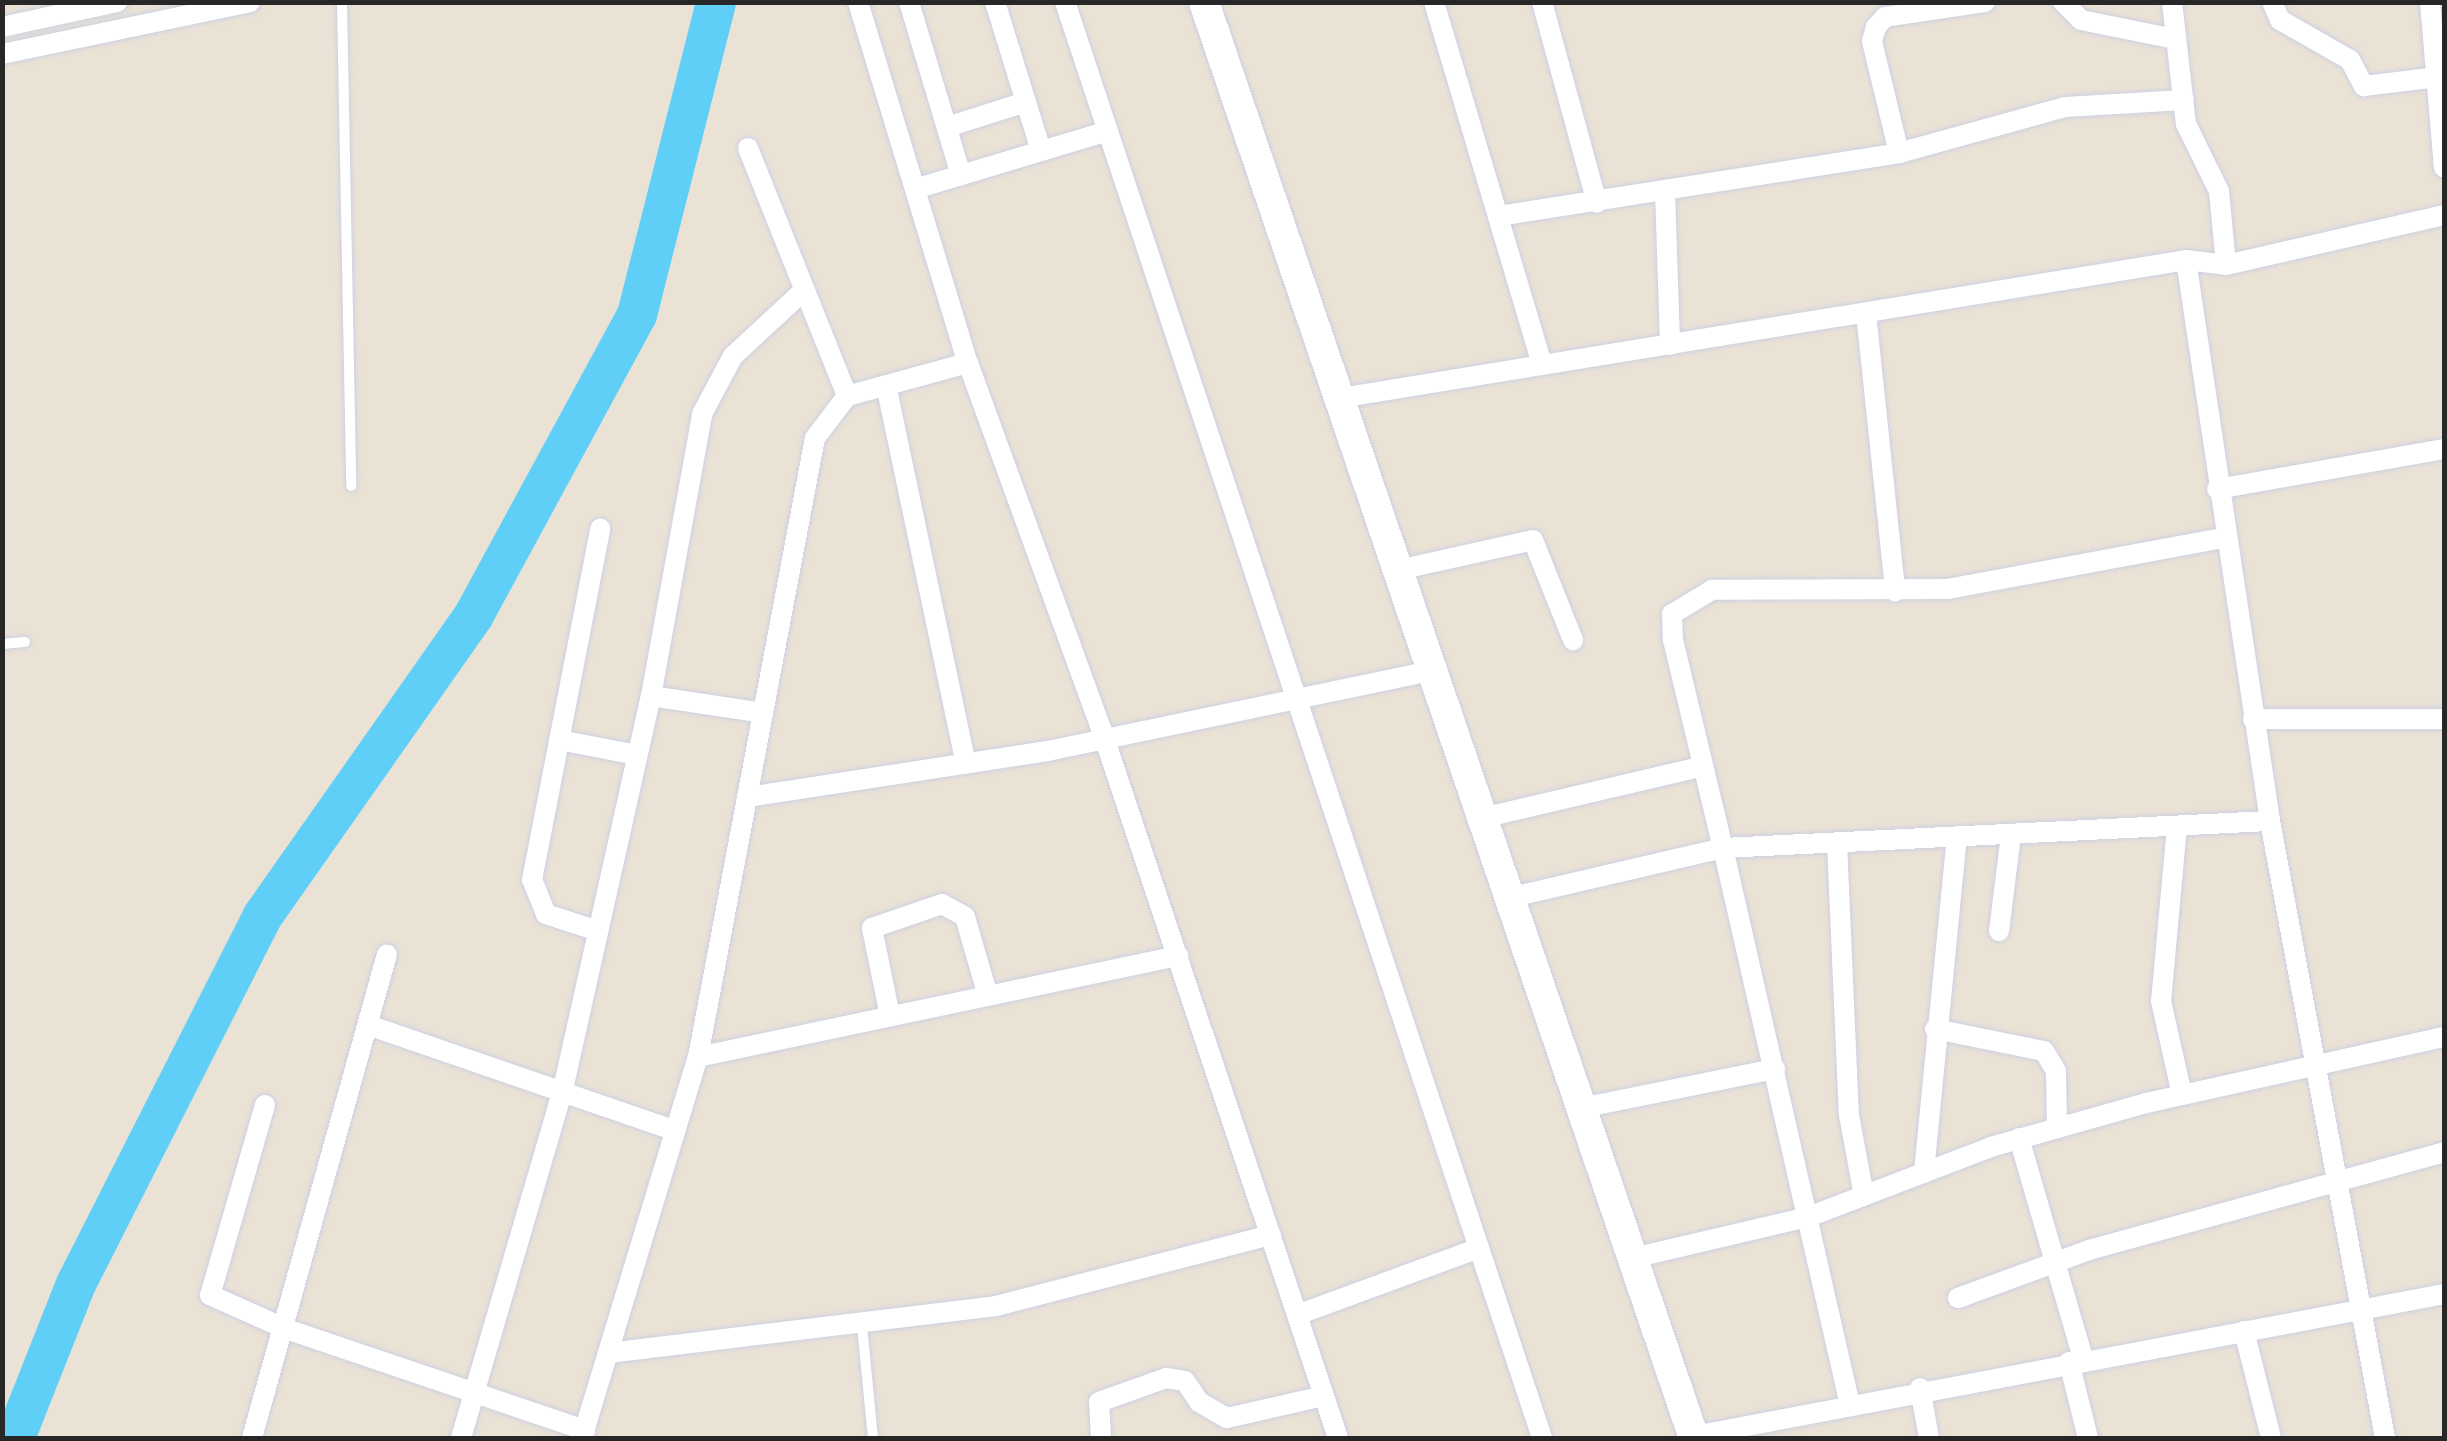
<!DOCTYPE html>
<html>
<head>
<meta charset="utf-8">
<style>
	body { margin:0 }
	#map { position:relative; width:2447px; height:1441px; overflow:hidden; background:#ebe2d6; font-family:"Varela Round",sans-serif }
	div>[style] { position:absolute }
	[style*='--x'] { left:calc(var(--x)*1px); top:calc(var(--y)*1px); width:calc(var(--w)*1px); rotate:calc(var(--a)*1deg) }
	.river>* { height:40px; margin:-20px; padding:0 20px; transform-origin:20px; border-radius:20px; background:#60cff7 }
	.roads { filter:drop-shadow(0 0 2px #ccd0e2) drop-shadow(0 0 2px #ccd0e2) }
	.service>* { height:10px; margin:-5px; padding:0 5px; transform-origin:5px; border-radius:5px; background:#fff }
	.minor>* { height:20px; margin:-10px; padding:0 10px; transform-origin:10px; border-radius:10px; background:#fff }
	.secondary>* { height:30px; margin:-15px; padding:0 15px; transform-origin:15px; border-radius:15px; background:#fff }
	span { translate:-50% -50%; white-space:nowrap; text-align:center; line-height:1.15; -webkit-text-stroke:9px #fff; paint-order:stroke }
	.frame { position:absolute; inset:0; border:5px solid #272727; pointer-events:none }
</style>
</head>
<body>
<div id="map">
	<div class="river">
		<i style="--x:15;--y:1438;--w:166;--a:-68.4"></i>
		<i style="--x:76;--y:1284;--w:411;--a:-63.1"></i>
		<i style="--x:262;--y:917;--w:369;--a:-54.9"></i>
		<i style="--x:474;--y:615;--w:341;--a:-61.5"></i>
		<i style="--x:637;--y:315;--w:323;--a:-75.8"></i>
	</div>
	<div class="roads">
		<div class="service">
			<i style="--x:342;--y:2;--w:484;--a:88.9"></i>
			<i style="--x:2;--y:644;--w:23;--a:-5"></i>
			<i style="--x:862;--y:1326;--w:113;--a:84.4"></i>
		</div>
		<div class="minor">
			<i style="--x:858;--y:2;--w:377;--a:73.1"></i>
			<i style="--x:968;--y:363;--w:401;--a:70"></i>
			<i style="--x:1105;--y:740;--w:736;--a:71.54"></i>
			<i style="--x:909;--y:2;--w:181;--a:73.3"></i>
			<i style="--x:995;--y:2;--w:156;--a:72.8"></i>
			<i style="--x:1065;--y:2;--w:1513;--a:71.62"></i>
			<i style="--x:1434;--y:2;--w:379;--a:73.4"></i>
			<i style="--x:1542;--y:2;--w:208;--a:74.7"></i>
			<i style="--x:2063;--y:2;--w:25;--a:45"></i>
			<i style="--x:2081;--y:20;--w:96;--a:11.4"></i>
			<i style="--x:2172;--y:2;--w:123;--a:83.5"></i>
			<i style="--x:2186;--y:124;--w:75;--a:63.8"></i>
			<i style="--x:2219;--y:191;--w:74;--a:84.6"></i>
			<i style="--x:2272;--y:2;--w:20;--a:66"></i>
			<i style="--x:2280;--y:20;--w:81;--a:29.7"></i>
			<i style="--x:2350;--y:60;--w:30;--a:62"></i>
			<i style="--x:2364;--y:86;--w:75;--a:-6.9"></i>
			<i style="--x:2430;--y:2;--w:166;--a:85.2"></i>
			<i style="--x:2;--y:27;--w:118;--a:-12.3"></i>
			<i style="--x:2;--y:54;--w:253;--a:-11.8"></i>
			<i style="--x:947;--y:127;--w:83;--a:-17.6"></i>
			<i style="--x:748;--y:148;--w:267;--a:68.2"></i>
			<i style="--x:1899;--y:153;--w:115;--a:-103.6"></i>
			<i style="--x:1872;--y:41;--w:15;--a:-74"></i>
			<i style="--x:1876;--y:27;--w:13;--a:-48"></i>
			<i style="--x:1885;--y:17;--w:101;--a:-8.5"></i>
			<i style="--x:918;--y:188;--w:198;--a:-16.7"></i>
			<i style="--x:1665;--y:191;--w:154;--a:88.1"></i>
			<i style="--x:1498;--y:216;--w:406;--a:-8.9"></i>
			<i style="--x:1899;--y:153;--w:172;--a:-15.5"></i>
			<i style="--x:2065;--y:107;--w:119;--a:-3.4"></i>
			<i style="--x:2186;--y:260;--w:567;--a:81.48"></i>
			<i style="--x:2270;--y:821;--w:628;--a:79.44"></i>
			<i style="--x:1866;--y:313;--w:280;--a:84"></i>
			<i style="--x:886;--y:385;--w:387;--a:78.1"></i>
			<i style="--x:1340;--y:398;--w:857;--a:-9.26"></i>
			<i style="--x:2186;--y:260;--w:40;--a:7.1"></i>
			<i style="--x:2226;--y:265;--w:224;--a:-12.9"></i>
			<i style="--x:2217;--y:489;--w:230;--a:-10"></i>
			<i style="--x:2223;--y:538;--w:279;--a:169.5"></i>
			<i style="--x:1949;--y:589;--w:237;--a:179.8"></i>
			<i style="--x:1712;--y:590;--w:47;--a:149"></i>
			<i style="--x:1672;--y:614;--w:26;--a:88"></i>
			<i style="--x:1673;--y:640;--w:214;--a:76.5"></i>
			<i style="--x:1723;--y:848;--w:548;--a:-2.83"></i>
			<i style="--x:1398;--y:570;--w:138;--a:-12.5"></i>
			<i style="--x:1533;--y:540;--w:108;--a:68.2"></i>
			<i style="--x:651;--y:696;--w:113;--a:8.6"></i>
			<i style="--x:2253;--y:719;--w:191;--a:0"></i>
			<i style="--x:559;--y:740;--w:79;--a:10.9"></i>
			<i style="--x:747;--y:797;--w:304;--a:-8.7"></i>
			<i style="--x:1048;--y:751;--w:392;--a:-11.8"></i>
			<i style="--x:1482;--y:818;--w:227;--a:-13.2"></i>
			<i style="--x:2177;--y:826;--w:176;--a:95.2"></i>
			<i style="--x:2161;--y:1001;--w:96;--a:77.4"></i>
			<i style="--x:1837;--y:843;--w:272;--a:87.5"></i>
			<i style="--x:1849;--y:1115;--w:82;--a:79.5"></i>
			<i style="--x:1508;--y:898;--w:221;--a:-13.1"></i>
			<i style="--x:1723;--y:848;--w:567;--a:77.16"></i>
			<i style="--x:598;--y:931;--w:55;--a:-161.9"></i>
			<i style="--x:546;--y:914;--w:37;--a:-112"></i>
			<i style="--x:532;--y:880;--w:358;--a:-79"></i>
			<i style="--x:1999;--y:931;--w:98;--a:-82.9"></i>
			<i style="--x:890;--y:1016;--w:90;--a:-101.6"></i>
			<i style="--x:872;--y:928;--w:74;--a:-18.9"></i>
			<i style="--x:942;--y:904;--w:26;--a:29"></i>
			<i style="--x:965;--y:917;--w:82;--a:73.8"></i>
			<i style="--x:368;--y:1025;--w:325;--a:19"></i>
			<i style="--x:1935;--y:1029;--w:111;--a:11.4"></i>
			<i style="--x:2044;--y:1051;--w:23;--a:59"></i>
			<i style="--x:2056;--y:1071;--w:57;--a:89"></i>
			<i style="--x:698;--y:1057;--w:491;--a:-11.9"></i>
			<i style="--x:265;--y:1105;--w:198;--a:106.1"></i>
			<i style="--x:210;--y:1295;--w:83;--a:24.1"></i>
			<i style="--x:286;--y:1329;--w:316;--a:18.7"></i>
			<i style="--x:1581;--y:1108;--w:198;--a:-11.4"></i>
			<i style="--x:2019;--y:1138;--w:230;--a:73.8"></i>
			<i style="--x:1924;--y:1172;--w:337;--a:-84.4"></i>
			<i style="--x:1633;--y:1258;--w:180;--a:-13.2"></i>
			<i style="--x:1808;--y:1217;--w:196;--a:-20.9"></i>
			<i style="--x:1991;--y:1147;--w:161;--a:-15.8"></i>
			<i style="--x:2146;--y:1103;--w:305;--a:-12.5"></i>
			<i style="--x:1958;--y:1298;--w:140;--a:-20.1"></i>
			<i style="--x:2089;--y:1250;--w:368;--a:-15.4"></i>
			<i style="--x:1297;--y:1315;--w:194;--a:-20.2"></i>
			<i style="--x:2244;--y:1331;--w:110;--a:75.8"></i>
			<i style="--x:608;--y:1353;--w:391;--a:-6.9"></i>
			<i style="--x:996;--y:1306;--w:284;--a:-14.5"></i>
			<i style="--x:2069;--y:1362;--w:78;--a:76"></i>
			<i style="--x:1920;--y:1388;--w:51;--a:79.8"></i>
			<i style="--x:1694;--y:1436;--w:763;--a:-10.72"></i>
			<i style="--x:252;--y:1438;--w:502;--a:-74.41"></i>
			<i style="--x:461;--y:1438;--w:364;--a:-73.7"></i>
			<i style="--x:563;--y:1089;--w:403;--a:-77.4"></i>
			<i style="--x:651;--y:696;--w:287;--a:-79.7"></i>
			<i style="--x:702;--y:414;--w:66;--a:-61.9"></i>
			<i style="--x:733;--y:356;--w:93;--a:-42.8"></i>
			<i style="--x:582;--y:1438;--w:398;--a:-73.1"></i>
			<i style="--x:698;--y:1057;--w:630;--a:-79.3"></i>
			<i style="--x:815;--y:438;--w:53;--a:-52.7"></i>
			<i style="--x:847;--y:396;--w:125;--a:-15.3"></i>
			<i style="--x:1101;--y:1438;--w:36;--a:-93"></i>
			<i style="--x:1099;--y:1402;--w:71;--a:-19.7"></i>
			<i style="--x:1166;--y:1378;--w:19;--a:9"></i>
			<i style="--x:1185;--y:1381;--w:25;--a:56"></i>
			<i style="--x:1199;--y:1402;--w:32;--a:30"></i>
			<i style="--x:1227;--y:1418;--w:99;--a:-12.8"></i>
		</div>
		<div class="secondary">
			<i style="--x:1204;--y:2;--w:1517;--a:71.16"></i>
		</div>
	</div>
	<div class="frame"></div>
</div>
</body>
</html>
